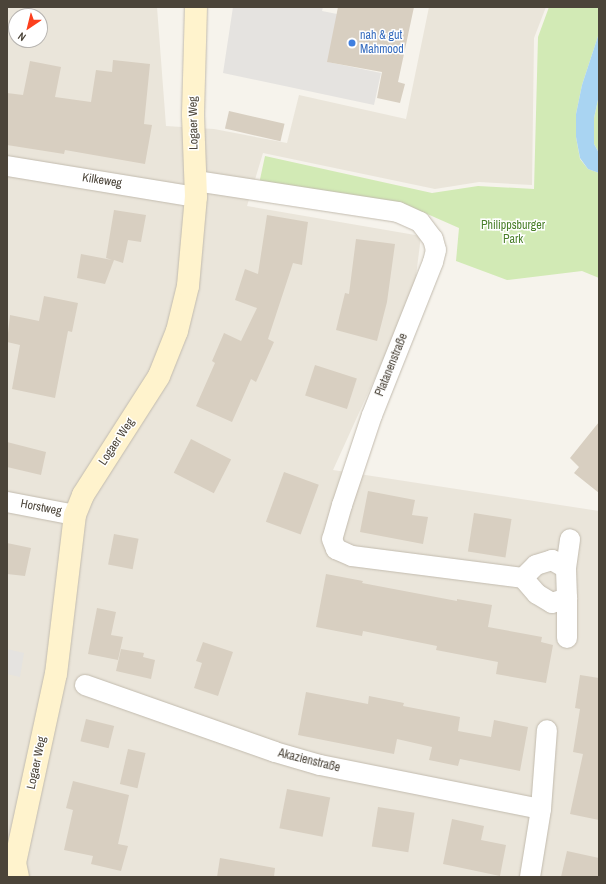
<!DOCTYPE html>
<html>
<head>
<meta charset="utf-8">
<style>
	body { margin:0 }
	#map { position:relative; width:606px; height:884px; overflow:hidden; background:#f6f3ec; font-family:"Archivo Narrow",sans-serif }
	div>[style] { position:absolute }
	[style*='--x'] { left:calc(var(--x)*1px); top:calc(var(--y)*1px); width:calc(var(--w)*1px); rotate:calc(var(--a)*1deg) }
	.residential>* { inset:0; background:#eae5da }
	.green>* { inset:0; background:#d2eab5 }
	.parking>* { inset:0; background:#e5e3e0 }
	.water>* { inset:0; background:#a9d4f2 }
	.building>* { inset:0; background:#d8cfc1; transform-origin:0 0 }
	.roads { filter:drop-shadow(0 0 1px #c2bbae) drop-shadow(0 0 1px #c2bbae) }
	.street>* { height:20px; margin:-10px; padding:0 10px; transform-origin:10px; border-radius:10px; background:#fff }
	.secondary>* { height:22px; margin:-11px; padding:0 11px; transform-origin:11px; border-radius:11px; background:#fff3cd }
	.dots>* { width:11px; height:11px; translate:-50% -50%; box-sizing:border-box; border:2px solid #fff; border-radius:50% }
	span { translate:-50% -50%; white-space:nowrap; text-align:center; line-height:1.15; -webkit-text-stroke:3px #fff; paint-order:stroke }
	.shop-label { font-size:12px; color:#366cbe }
	.left { translate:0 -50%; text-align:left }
	.street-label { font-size:12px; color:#4b4439 }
	.park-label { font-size:12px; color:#4a7f2a }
	.frame { position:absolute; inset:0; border:8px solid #4b4439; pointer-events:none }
	.north { position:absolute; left:8px; top:8px; width:40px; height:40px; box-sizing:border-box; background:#fff; border:1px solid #b7b4b0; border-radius:50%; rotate:215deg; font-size:11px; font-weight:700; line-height:16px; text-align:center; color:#4b4439 }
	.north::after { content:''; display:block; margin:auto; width:14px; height:18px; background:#fc3f1d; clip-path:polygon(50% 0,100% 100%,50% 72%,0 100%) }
</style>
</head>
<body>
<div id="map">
	<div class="residential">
		<i style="clip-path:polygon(evenodd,7px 7px,157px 7px,166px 126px,214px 129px,287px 143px,299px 95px,406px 119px,429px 7px,546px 7px,534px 38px,532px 185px,479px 182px,435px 189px,263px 153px,247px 206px,421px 236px,414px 292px,333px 470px,599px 511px,599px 877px,7px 877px,7px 7px,16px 16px,40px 16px,40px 40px,16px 40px,16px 16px)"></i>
	</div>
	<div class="green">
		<i style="clip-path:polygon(549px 7px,599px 7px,599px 33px,582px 85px,576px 114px,576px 137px,580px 159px,588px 169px,599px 173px,599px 278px,582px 271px,507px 280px,456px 261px,459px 228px,425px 213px,259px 184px,265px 156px,432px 193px,478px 186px,534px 189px,538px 37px)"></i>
		<i style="clip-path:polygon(599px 95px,599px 153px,594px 144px,594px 118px)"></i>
	</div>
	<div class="parking">
		<i style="clip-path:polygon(233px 7px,323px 7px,322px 11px,337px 14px,328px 62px,381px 73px,374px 105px,223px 73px)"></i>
		<i style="clip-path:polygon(7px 649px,24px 653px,20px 677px,7px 674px)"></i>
	</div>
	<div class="water">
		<i style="clip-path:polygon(599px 33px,599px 95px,594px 118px,594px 144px,599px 153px,599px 173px,588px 169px,580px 158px,576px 137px,576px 114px,582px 85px)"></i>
	</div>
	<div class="building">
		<i style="clip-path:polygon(338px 7px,414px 7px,398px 82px,405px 84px,400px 103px,377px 98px,382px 72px,327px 62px)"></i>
		<i style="clip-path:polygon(113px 60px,150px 64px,144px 124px,152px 125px,145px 164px,65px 150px,64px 154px,7px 145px,7px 93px,23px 95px,30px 61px,61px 67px,55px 97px,91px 102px,96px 70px,112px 72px)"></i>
		<i style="left:229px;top:111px;width:57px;height:18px;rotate:13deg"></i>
		<i style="clip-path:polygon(114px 210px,146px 215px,141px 242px,128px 240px,123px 263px,114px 260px,105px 284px,77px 278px,81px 254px,112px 260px,106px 258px)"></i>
		<i style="clip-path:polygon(267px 215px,308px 222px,302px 265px,293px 263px,268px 339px,274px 342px,256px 382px,251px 379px,232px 422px,196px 406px,215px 363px,212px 361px,224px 333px,241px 341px,257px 308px,235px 300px,245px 269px,258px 274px)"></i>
		<i style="clip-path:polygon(356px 239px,395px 244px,387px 302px,377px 341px,336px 330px,345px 293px,349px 294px)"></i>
		<i style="clip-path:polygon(44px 296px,78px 303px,72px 332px,68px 331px,55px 398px,12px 389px,20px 345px,7px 342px,10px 315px,39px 321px)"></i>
		<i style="left:315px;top:365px;width:44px;height:32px;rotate:18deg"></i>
		<i style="clip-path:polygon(599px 422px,599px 493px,574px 473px,579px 467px,570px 458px)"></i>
		<i style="left:191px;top:439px;width:45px;height:38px;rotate:27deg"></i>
		<i style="clip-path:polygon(7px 442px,46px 452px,41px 475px,7px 467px)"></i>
		<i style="left:284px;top:472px;width:37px;height:53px;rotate:20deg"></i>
		<i style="clip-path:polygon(368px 491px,415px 500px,412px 515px,428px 517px,423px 544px,360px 532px)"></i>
		<i style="left:474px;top:513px;width:38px;height:39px;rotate:9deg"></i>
		<i style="left:114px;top:534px;width:25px;height:31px;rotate:11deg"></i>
		<i style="clip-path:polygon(7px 543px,31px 548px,25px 576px,7px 574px)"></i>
		<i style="clip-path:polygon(326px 574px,363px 581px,362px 583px,457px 601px,457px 599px,492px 605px,488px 627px,542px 637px,541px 642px,553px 645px,546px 683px,496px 674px,498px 662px,436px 650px,437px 646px,363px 631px,362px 636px,316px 627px)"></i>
		<i style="clip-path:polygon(97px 608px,116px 612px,111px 635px,123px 637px,118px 660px,88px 654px)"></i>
		<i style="clip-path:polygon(203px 642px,233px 652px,218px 696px,194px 688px,202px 663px,196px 661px)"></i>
		<i style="clip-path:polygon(121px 649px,144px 653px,143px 657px,155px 660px,151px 679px,116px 671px)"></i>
		<i style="clip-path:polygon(580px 675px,599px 678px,599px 820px,570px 814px,583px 754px,573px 752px,580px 709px,575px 708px)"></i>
		<i style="clip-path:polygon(306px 692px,368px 704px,369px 696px,404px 703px,403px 706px,460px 717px,458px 731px,491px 737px,494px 720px,528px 727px,520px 771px,460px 759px,458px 766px,429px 760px,432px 747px,397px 739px,394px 754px,298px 735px)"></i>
		<i style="left:86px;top:719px;width:29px;height:23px;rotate:14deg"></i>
		<i style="left:128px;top:749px;width:18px;height:36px;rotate:13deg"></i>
		<i style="clip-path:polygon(73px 781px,129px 795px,118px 844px,128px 846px,121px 871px,91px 864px,93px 856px,64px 850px,73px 810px,66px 808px)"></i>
		<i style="left:287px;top:789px;width:44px;height:40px;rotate:11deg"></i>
		<i style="left:378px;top:807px;width:37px;height:40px;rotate:9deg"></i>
		<i style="clip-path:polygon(452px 819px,484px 826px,481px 840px,506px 845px,500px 876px,443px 864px)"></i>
		<i style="clip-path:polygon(567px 851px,599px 858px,599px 877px,561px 877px)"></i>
		<i style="clip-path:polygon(220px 858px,275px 868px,274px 877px,217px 877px)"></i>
	</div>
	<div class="roads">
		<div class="street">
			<i style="--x:7;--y:166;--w:192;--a:9.3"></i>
			<i style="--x:196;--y:181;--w:204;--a:8.7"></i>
			<i style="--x:398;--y:212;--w:24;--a:24"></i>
			<i style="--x:420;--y:222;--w:21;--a:53"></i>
			<i style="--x:433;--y:239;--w:11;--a:75"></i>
			<i style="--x:436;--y:250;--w:12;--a:104"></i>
			<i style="--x:433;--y:262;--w:165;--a:111.7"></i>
			<i style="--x:372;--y:415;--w:95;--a:108.4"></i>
			<i style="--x:342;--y:505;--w:35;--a:106"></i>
			<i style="--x:332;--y:539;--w:11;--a:68"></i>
			<i style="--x:336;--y:549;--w:17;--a:24"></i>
			<i style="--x:352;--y:556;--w:172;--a:7.3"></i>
			<i style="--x:523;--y:578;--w:21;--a:49"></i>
			<i style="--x:537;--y:594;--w:17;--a:31"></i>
			<i style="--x:552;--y:603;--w:16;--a:-18"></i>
			<i style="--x:567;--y:598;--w:30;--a:-92"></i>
			<i style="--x:566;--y:568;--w:29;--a:-82"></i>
			<i style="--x:7;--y:502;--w:69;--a:10.8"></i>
			<i style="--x:523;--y:578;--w:18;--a:-45"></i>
			<i style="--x:536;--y:565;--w:17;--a:-17"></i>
			<i style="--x:552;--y:560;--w:16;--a:30"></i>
			<i style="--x:567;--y:638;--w:40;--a:-90"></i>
			<i style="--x:85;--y:685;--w:201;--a:19.4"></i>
			<i style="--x:275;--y:752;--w:47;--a:16.1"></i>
			<i style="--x:320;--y:765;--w:225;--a:11.3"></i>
			<i style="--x:530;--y:877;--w:69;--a:-80.8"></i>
			<i style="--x:541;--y:809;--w:79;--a:-85.7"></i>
		</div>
		<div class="secondary">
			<i style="--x:18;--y:877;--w:14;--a:-102"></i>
			<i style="--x:15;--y:863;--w:193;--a:-77.8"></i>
			<i style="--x:56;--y:674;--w:160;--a:-83.2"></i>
			<i style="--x:75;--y:515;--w:22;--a:-68"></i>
			<i style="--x:83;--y:495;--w:141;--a:-57.4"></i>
			<i style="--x:159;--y:376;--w:48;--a:-68.2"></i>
			<i style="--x:177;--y:331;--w:46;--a:-76.3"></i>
			<i style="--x:188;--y:286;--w:89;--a:-84.9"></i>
			<i style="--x:196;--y:197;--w:83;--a:-92.1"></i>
			<i style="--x:193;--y:114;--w:107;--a:-88.4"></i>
		</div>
	</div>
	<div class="dots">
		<i style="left:352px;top:43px;background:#3f7fe0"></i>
	</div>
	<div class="shop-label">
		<span class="left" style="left:360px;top:43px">nah &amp; gut<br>Mahmood</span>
	</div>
	<div class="street-label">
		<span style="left:194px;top:123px;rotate:-91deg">Logaer Weg</span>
		<span style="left:102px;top:181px;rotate:9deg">Kilkeweg</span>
		<span style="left:392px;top:365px;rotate:-68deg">Platanenstraße</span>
		<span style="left:117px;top:442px;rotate:-56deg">Logaer Weg</span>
		<span style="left:41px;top:508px;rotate:11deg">Horstweg</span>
		<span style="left:309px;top:761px;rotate:14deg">Akazienstraße</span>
		<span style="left:37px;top:763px;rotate:-78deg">Logaer Weg</span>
	</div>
	<div class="park-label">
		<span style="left:513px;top:233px">Philippsburger<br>Park</span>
	</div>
	<div class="frame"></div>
	<div class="north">N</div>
</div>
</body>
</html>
